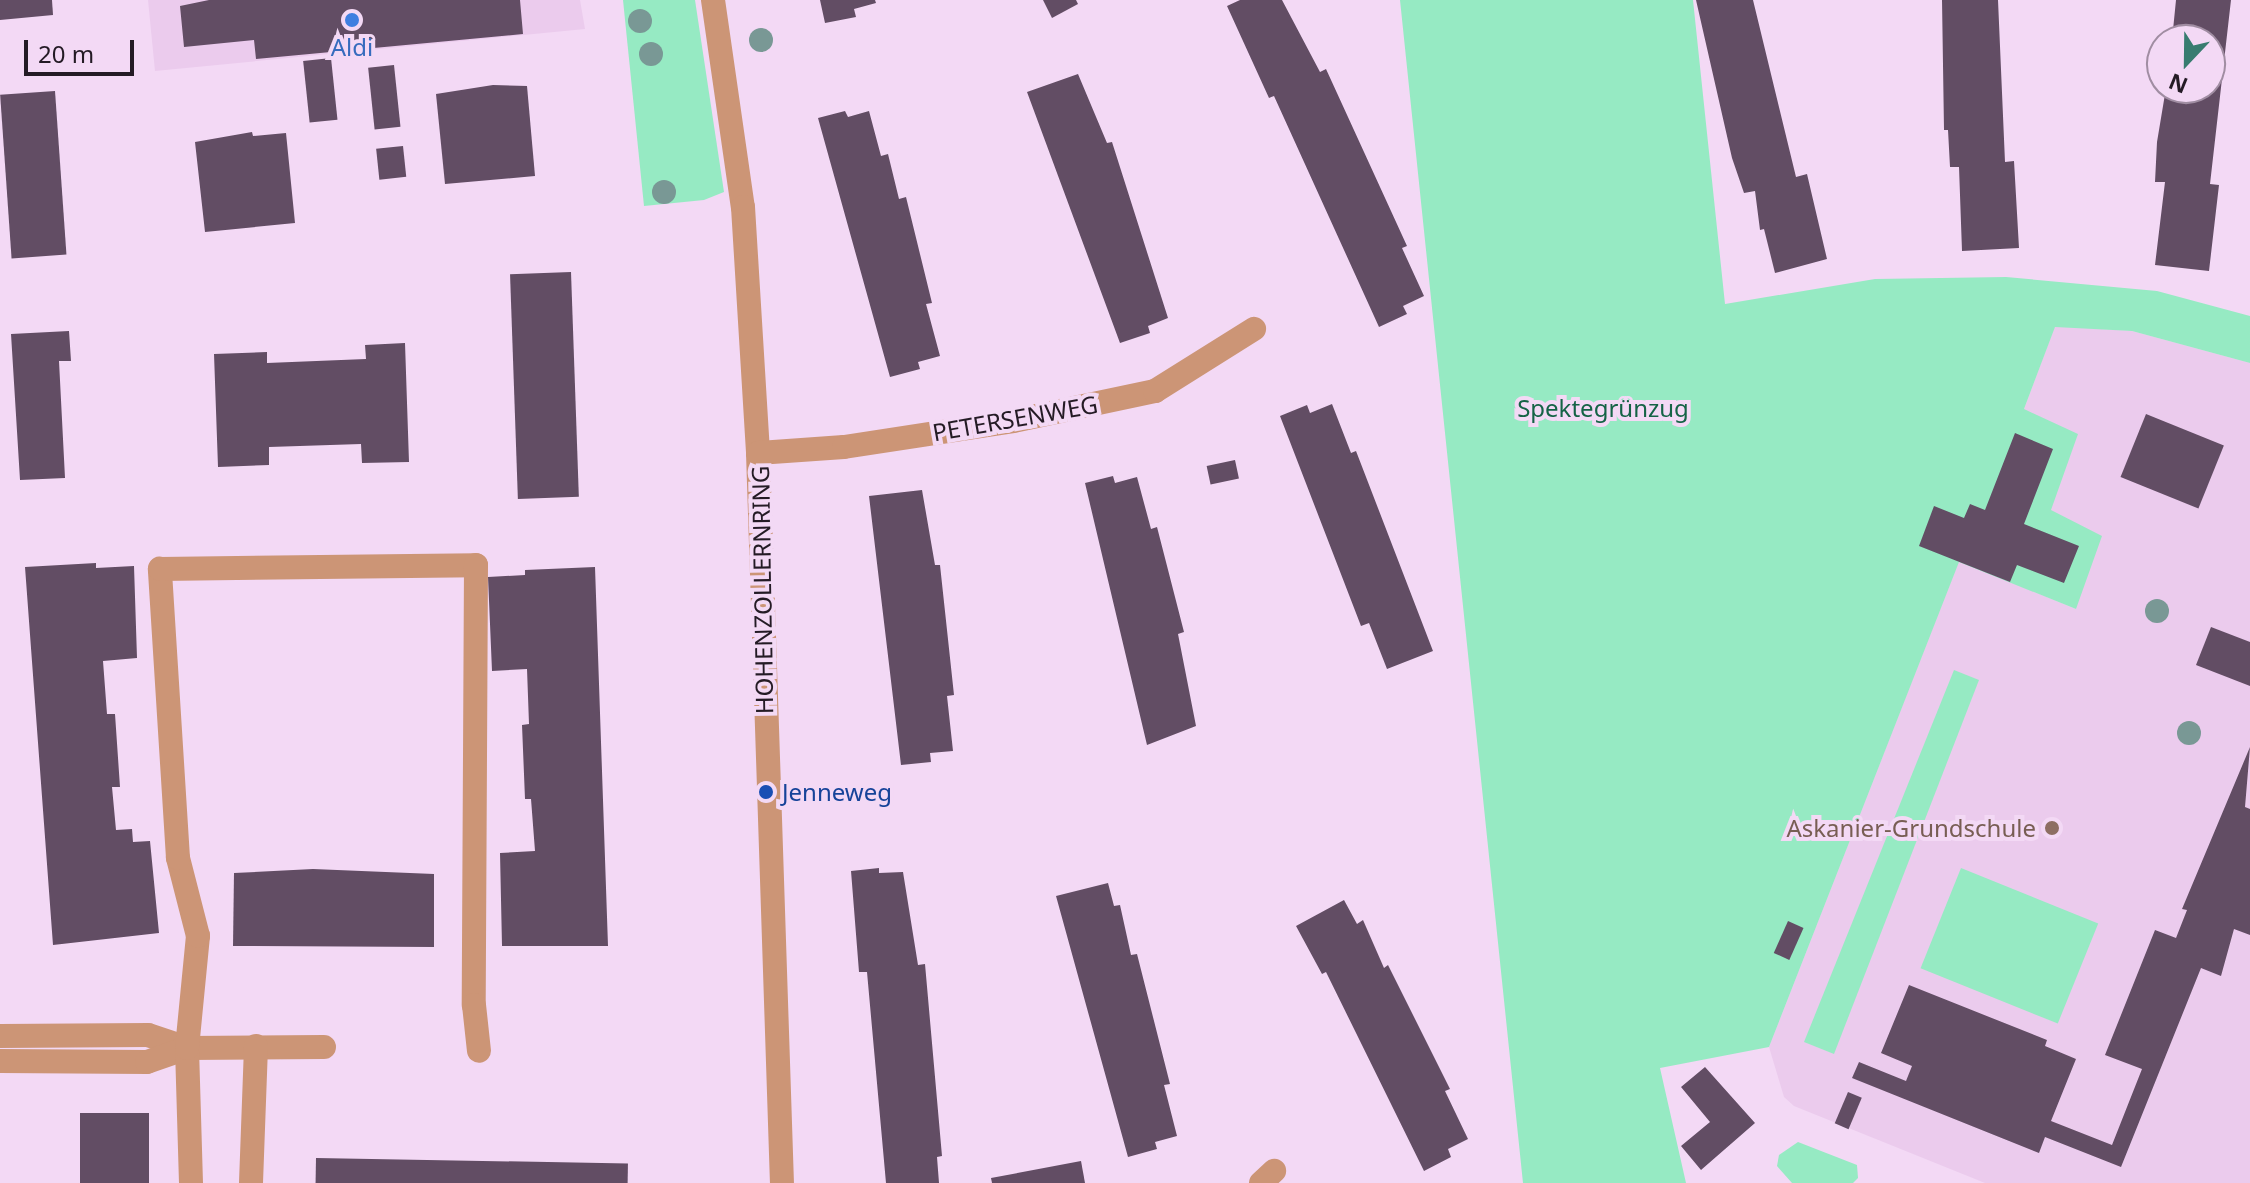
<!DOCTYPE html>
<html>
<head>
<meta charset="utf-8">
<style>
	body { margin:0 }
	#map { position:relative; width:2250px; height:1183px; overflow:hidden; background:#f3d9f5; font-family:"Noto Sans",sans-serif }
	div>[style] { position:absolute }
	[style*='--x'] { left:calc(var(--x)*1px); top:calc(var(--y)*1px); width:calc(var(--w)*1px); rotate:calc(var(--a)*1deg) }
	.built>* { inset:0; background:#ebcbed }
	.green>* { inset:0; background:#96eac3; transform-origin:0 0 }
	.building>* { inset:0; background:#624d64; transform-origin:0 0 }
	.minor>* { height:24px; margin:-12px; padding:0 12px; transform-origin:12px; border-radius:12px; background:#cc9576 }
	.trees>* { width:24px; height:24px; margin:-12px; border-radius:50%; background:#799895 }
	.dots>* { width:22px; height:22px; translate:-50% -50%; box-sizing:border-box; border:4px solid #f3d9f5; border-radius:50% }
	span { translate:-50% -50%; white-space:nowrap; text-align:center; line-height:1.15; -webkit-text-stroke:8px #f3d9f5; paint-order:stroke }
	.shop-label { font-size:24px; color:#366cbe }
	.park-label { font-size:24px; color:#156346 }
	.street-label { font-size:24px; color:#241b25 }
	.transit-label { font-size:24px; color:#164399 }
	.left { translate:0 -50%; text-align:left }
	.education-label { font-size:24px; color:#785e54 }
	.right { translate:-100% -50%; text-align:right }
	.north { position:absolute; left:2146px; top:24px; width:80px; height:80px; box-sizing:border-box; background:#f3d9f5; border:2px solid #a08da2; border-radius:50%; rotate:202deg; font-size:22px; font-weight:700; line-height:32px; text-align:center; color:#241b25 }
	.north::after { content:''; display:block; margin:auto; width:28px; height:36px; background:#387c70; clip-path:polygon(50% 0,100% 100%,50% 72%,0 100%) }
	.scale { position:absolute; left:24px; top:40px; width:110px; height:36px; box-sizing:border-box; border:4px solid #241b25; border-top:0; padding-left:10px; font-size:24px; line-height:28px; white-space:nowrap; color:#241b25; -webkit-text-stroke:6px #f3d9f5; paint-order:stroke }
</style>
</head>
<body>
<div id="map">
	<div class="built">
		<i style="clip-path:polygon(148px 0,580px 0,585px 29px,155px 71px)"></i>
		<i style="clip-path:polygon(2055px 326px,2132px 331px,2250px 363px,2250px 1183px,1985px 1183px,1794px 1106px,1784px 1097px,1769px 1047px,1959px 561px,2076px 609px,2024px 409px)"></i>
	</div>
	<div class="green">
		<i style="clip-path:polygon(623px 0,695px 0,724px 192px,704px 200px,644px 206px)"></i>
		<i style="clip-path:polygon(1400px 0,1693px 0,1725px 304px,1875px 279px,2006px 277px,2157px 291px,2250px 316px,2250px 363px,2132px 331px,2055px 327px,2024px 409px,2078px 434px,2051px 510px,2102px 536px,2076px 609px,1959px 562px,1769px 1047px,1660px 1068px,1686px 1183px,1523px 1183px)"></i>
		<i style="clip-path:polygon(1954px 670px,1979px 680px,1834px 1054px,1804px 1042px)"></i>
		<i style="left:1961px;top:868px;width:148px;height:108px;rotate:22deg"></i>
		<i style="clip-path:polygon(1798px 1142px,1857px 1165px,1858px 1178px,1853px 1183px,1792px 1183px,1777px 1166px,1779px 1155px)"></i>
	</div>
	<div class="building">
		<i style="clip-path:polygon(0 0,52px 0,53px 15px,0 20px)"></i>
		<i style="clip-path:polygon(209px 0,520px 0,523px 34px,256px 59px,254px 40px,184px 47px,180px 6px)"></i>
		<i style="clip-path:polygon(820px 0,875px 0,876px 3px,854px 9px,856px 17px,825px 23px)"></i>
		<i style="clip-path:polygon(1043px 0,1076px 0,1078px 4px,1052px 18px)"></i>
		<i style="clip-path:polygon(1240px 0,1282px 0,1320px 72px,1326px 69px,1407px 246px,1402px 248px,1424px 296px,1403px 306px,1407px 314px,1379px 327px,1274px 96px,1269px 98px,1227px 6px)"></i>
		<i style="clip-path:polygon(1696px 0,1753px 0,1796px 177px,1807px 174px,1827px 259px,1775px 273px,1764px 229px,1760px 230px,1755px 191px,1744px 193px,1732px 158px)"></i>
		<i style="clip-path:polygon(1942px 0,1998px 0,2005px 162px,2014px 161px,2019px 248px,1962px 251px,1959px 167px,1950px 167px,1948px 130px,1944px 130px)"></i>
		<i style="clip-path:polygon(2176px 0,2231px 0,2210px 184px,2219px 185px,2209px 271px,2155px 265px,2165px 182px,2155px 182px,2157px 142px,2166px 88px,2210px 88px,2210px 40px,2172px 40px)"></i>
		<i style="left:331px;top:58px;width:62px;height:28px;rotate:84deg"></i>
		<i style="left:394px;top:65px;width:62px;height:26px;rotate:84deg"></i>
		<i style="clip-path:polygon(1078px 74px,1107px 143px,1112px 142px,1168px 318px,1148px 326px,1150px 333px,1120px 343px,1027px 92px)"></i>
		<i style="clip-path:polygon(493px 85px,527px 86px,535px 176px,445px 184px,436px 94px)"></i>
		<i style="left:55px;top:91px;width:164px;height:55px;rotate:86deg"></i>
		<i style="clip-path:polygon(845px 111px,848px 117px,869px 111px,881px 156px,888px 154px,899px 199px,906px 197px,932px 303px,926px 304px,940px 356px,918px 362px,920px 369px,890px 377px,818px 118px)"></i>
		<i style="clip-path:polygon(252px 132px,253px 136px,286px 133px,295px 223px,205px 232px,195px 142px)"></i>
		<i style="left:403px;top:146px;width:31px;height:27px;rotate:84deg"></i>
		<i style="left:571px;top:272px;width:225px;height:61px;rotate:88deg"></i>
		<i style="clip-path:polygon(69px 331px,71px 361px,59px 361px,65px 478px,20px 480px,11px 334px)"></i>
		<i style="clip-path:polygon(405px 343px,409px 462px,362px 463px,361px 444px,269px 447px,269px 465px,218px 467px,214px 354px,267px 352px,267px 363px,366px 359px,365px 345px)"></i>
		<i style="clip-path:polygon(1332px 404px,1351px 453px,1356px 451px,1433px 651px,1387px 669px,1369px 623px,1361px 626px,1280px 416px,1307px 405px,1310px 413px)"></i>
		<i style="left:2146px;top:414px;width:84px;height:68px;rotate:22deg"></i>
		<i style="clip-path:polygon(2015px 433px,2053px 449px,2024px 524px,2079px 546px,2064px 583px,2017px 565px,2010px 582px,1919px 546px,1934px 506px,1964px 518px,1970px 504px,1985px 510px)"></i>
		<i style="left:1235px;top:460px;width:19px;height:29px;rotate:78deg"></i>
		<i style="clip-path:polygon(1113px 476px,1115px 483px,1137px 477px,1151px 529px,1157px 527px,1184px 632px,1178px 634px,1196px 726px,1147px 745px,1085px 483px)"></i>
		<i style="clip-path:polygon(922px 490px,935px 565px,940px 565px,954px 695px,947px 696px,953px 751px,930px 753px,931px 762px,901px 765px,869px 496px)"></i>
		<i style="clip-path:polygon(96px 563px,96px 568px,134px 566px,137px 658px,103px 661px,107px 714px,115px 714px,120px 787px,112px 787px,116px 830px,132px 829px,133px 842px,150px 841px,159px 933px,53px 945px,25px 567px)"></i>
		<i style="clip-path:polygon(595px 567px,608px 946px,502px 946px,500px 853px,535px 851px,531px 799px,525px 799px,522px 725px,529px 724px,527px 669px,492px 671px,488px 577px,525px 575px,525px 570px)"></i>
		<i style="clip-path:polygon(2211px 627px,2250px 642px,2250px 686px,2196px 665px)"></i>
		<i style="clip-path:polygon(2250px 747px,2245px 807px,2250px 809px,2250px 935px,2234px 929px,2221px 976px,2201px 968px,2121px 1167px,2045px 1137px,2039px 1153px,1852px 1078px,1859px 1062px,1906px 1081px,1912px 1066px,1881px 1053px,1909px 985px,2047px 1040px,2045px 1046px,2076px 1059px,2051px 1121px,2112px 1145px,2142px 1069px,2105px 1055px,2155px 930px,2176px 938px,2187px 910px,2182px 909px)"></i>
		<i style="clip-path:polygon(879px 868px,879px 873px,903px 872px,918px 965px,925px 964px,942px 1156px,937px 1157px,939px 1183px,886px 1183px,867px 972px,859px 972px,851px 871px)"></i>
		<i style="clip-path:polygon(313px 869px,434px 874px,434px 947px,233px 946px,234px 873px)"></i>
		<i style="clip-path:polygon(1108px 883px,1114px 906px,1120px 905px,1131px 955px,1137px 954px,1170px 1084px,1164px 1085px,1177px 1136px,1155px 1142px,1157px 1149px,1128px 1157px,1056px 896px)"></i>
		<i style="clip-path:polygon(1344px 900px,1357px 924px,1363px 920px,1384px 968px,1388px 965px,1450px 1089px,1445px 1091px,1468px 1139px,1448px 1149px,1451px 1157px,1424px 1171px,1326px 972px,1322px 974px,1296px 926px)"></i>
		<i style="left:1788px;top:921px;width:17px;height:35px;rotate:24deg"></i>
		<i style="clip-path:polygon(1705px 1067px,1755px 1123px,1701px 1170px,1681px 1146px,1710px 1122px,1681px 1087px)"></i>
		<i style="left:1848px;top:1092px;width:15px;height:34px;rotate:23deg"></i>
		<i style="left:80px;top:1113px;width:69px;height:70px"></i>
		<i style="left:316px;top:1158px;width:312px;height:25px;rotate:1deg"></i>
		<i style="clip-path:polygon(1081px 1161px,1085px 1183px,992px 1183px,991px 1178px)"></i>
	</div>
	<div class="minor">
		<i style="--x:713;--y:0;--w:209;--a:81.8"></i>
		<i style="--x:743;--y:207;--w:246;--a:86.5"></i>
		<i style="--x:758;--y:453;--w:730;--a:88.12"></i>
		<i style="--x:758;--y:453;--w:86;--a:-4"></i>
		<i style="--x:844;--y:447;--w:171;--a:-8.7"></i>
		<i style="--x:1013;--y:421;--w:145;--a:-11.9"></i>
		<i style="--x:1155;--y:391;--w:117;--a:-32.1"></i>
		<i style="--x:0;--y:1036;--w:148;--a:-0.4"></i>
		<i style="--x:148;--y:1035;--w:41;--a:18.4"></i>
		<i style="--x:187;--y:1048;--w:137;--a:-0.4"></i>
		<i style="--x:0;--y:1061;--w:147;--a:0.4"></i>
		<i style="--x:147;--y:1062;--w:42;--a:-19.3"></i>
		<i style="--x:191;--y:1183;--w:135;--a:-91.7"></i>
		<i style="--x:187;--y:1048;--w:113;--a:-84.4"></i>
		<i style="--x:198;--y:936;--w:81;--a:-104.4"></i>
		<i style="--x:178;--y:858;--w:290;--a:-93.6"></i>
		<i style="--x:160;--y:569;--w:316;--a:-0.7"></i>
		<i style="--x:476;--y:565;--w:440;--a:90.3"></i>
		<i style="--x:474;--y:1005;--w:46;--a:83.8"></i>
		<i style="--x:251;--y:1183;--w:137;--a:-87.9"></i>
		<i style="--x:1261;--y:1183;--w:18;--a:-43"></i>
	</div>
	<div class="trees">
		<i style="left:640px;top:21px"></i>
		<i style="left:761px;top:40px"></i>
		<i style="left:651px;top:54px"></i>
		<i style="left:664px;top:192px"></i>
		<i style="left:2157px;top:611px"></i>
		<i style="left:2189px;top:733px"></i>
	</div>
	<div class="dots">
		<i style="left:352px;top:20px;background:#3f7fe0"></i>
		<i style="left:766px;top:792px;background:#1a4fb4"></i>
		<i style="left:2052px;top:828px;background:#8d6e63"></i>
	</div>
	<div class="shop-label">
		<span style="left:352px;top:47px">Aldi</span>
	</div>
	<div class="park-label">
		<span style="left:1603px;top:408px">Spektegrünzug</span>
	</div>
	<div class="street-label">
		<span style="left:1015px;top:418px;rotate:-10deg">PETERSENWEG</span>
		<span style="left:762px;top:590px;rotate:-91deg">HOHENZOLLERNRING</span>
	</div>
	<div class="transit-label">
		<span class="left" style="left:782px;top:792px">Jenneweg</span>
	</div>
	<div class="education-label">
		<span class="right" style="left:2036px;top:828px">Askanier-Grundschule</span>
	</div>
	<div class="north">N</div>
	<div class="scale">20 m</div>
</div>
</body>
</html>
